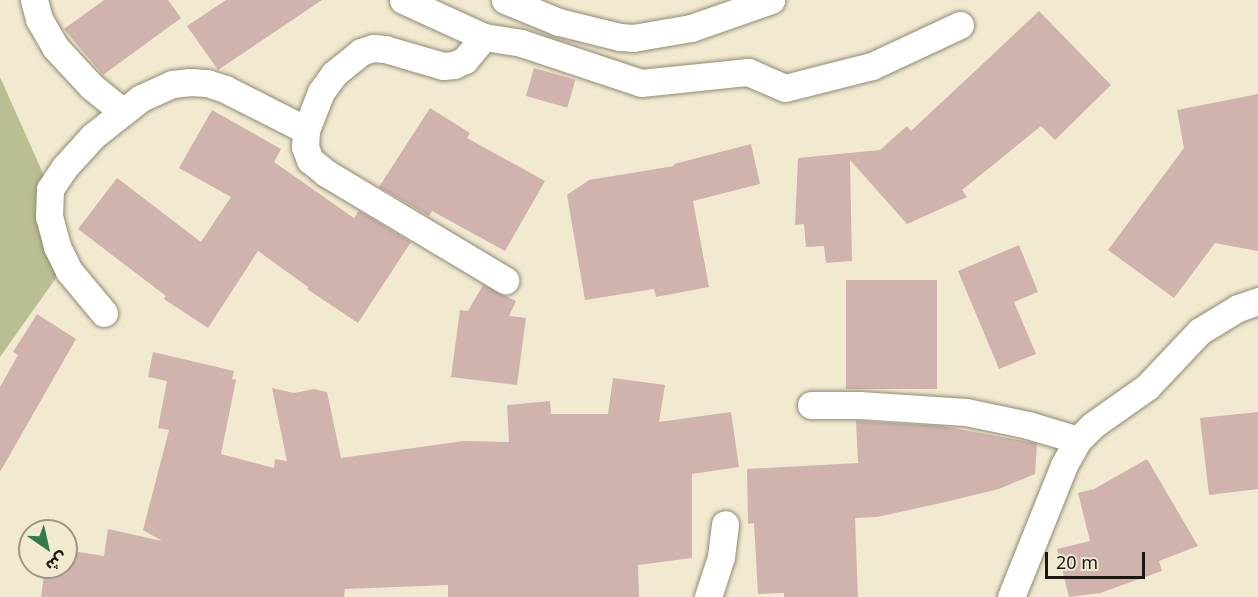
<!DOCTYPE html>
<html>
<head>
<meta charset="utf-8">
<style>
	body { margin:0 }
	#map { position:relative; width:1258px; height:597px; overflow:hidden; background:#f2ead0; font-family:"Noto Sans","Noto Sans Arabic",sans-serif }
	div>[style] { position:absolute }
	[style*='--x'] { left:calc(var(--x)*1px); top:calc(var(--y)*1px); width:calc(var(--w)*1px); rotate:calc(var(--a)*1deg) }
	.green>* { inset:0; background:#babf93 }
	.building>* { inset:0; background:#d0b3ad; transform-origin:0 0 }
	.roads { filter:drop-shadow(0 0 2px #918a73) drop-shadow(0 0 2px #918a73) }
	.minor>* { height:27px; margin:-13.5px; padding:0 13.5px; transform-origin:13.5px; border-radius:13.5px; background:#fff }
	span { translate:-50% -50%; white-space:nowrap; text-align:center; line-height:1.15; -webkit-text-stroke:5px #f2ead0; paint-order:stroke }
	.north { position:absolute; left:18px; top:519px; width:60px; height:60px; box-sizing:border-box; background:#f2ead0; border:2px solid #9c9683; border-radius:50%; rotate:146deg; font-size:16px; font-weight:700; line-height:24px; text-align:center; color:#1b180f }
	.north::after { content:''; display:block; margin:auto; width:21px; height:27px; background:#317c4a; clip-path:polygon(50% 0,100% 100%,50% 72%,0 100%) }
	.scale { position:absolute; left:1045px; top:552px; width:100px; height:27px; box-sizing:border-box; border:3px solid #1b180f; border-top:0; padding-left:8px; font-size:18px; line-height:21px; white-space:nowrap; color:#1b180f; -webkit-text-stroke:4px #f2ead0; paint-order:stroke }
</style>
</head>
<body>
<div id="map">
	<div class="green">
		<i style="clip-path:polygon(0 77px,66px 225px,61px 271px,0 357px)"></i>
	</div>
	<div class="building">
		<i style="clip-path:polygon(104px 0,168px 0,181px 18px,103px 75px,64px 29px)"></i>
		<i style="clip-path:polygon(226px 0,322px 0,218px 70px,187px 26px)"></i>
		<i style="clip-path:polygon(1039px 11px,1111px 85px,1055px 140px,1041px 126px,962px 190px,967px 197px,907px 224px,850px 160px,852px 261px,826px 263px,824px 246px,806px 247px,804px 224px,795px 225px,798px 158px,880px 150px,907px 126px,911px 131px)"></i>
		<i style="left:534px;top:68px;width:43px;height:29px;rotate:16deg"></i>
		<i style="clip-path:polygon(1258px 94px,1258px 251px,1215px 243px,1174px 298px,1108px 250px,1184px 148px,1177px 110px)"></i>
		<i style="clip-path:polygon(430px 108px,470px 133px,467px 138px,545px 181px,505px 251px,432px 211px,429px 216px,379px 187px)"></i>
		<i style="clip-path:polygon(212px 110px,281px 149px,274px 162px,354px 218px,359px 211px,411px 242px,358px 323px,307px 289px,308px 287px,258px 251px,208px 328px,164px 299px,166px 296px,78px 229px,117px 178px,201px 242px,231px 197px,179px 168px)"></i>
		<i style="clip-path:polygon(751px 144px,760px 184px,693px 201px,709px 287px,656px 297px,654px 289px,585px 300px,567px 195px,589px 180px,674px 166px,674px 164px)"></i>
		<i style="clip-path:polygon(1019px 245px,1038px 292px,1014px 302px,1036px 354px,999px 369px,958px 271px)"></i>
		<i style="left:846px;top:280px;width:91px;height:109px"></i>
		<i style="clip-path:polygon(483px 285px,516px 301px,509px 316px,526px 318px,517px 385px,451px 377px,460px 310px,468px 311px)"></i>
		<i style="clip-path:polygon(37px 314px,76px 339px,0 472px,0 387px,18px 355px,13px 352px)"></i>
		<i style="clip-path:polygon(153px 352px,234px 371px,232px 379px,236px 380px,221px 454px,274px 468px,275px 459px,287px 461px,272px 388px,294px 393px,314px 389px,327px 392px,341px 458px,464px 441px,509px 442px,507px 405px,550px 401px,551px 414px,608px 414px,613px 378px,665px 385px,659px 422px,731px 412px,739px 467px,692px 474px,692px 558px,638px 565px,639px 597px,448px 597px,448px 585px,345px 589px,344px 597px,41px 597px,45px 567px,66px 567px,66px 550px,104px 556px,108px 529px,162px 541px,143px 530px,169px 430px,158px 428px,167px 381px,148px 377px)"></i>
		<i style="clip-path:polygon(1258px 412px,1258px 489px,1209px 495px,1200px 418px)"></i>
		<i style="clip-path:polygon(856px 421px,942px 426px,1035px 443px,1037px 444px,1035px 474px,999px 489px,941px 503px,877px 517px,855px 518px,858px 597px,784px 597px,784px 593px,758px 594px,754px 523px,748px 524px,747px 469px,858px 463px)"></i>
		<i style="clip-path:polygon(1147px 459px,1198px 546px,1159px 561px,1162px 571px,1100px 593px,1069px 597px,1057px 549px,1090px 541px,1078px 493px,1094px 489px)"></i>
	</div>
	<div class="roads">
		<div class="minor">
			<i style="--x:34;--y:0;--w:20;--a:75"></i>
			<i style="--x:39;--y:19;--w:32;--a:60"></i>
			<i style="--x:55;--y:47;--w:53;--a:47.3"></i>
			<i style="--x:91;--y:86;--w:40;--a:39"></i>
			<i style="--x:403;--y:0;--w:89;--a:24.6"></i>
			<i style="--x:484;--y:37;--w:37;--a:9"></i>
			<i style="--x:521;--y:43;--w:126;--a:18.4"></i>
			<i style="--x:641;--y:83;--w:108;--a:-5.9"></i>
			<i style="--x:748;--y:72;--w:40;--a:23.4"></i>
			<i style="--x:785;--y:88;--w:90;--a:-14.2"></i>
			<i style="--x:872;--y:66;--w:97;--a:-25"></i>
			<i style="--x:505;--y:0;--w:58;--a:22.2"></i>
			<i style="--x:559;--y:22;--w:63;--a:13.8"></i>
			<i style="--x:620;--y:37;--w:13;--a:4"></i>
			<i style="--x:633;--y:38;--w:59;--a:-9.8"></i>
			<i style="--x:691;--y:28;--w:85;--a:-19.3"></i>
			<i style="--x:484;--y:37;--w:30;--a:130"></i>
			<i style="--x:465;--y:60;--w:12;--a:156"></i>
			<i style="--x:454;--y:65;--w:11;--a:175"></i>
			<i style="--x:443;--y:66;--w:60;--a:-163.7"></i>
			<i style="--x:385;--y:49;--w:12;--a:-175"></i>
			<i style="--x:373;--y:48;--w:13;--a:162"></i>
			<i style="--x:361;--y:52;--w:35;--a:141"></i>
			<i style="--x:334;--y:74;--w:22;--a:126"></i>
			<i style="--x:321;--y:92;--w:41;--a:111.5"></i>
			<i style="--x:306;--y:130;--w:17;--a:93"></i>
			<i style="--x:305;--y:147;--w:14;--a:69"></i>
			<i style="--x:310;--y:160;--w:21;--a:39"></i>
			<i style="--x:326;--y:173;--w:209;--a:30.9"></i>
			<i style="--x:104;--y:313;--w:55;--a:-129.8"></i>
			<i style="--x:69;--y:271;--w:28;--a:-116"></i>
			<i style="--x:57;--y:246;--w:30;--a:-105"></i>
			<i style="--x:49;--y:217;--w:28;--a:-88"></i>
			<i style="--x:50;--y:189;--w:25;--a:-56"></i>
			<i style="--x:64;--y:168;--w:43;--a:-47.8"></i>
			<i style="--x:93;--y:136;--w:61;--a:-38.4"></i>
			<i style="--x:141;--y:98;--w:34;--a:-24"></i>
			<i style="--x:172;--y:84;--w:19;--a:-6"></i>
			<i style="--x:191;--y:82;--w:16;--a:4"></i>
			<i style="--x:207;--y:83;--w:19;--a:18"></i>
			<i style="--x:225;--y:89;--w:91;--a:26.8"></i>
			<i style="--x:811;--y:405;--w:48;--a:0"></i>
			<i style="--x:859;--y:405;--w:107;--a:3.7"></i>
			<i style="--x:966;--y:412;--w:63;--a:11.8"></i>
			<i style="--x:1028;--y:425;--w:52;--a:16.7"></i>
			<i style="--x:708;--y:597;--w:42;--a:-72"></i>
			<i style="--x:721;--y:557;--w:33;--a:-83"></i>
			<i style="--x:1011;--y:597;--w:142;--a:-68.1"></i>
			<i style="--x:1064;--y:465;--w:29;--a:-61"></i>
			<i style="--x:1078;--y:440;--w:21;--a:-45"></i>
			<i style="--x:1093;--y:425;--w:66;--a:-35.1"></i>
			<i style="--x:1147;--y:387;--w:77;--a:-46.6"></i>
			<i style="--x:1200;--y:331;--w:44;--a:-31.2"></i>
			<i style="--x:1238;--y:308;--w:21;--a:-19"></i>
		</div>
	</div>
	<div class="north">ش</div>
	<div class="scale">20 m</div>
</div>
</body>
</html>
